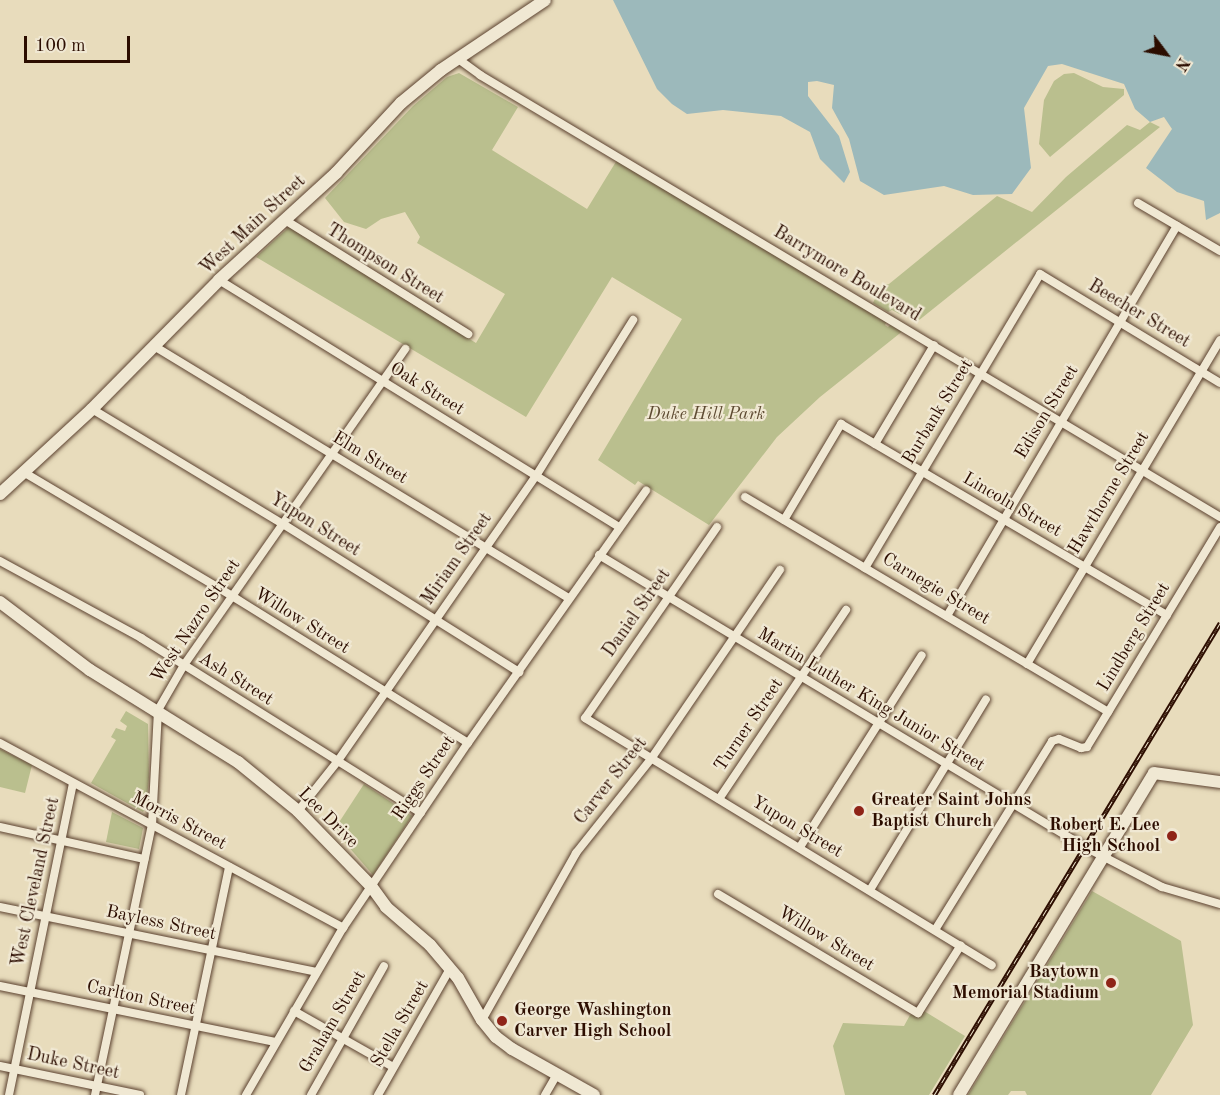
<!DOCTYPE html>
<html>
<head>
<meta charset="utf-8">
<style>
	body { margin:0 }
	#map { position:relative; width:1220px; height:1095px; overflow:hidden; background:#e8dcbc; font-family:"Old Standard TT",serif }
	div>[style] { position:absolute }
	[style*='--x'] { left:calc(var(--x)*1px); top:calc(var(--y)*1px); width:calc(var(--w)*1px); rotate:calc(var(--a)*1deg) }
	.green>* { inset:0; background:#babf8e }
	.water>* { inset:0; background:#9cb9bb }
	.roads { filter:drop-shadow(0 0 2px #5b412f) drop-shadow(0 0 2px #5b412f) }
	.street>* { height:8px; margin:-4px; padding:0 4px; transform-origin:4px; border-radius:4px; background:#f0e8d3 }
	.secondary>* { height:12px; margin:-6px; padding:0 6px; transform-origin:6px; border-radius:6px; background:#f0e8d3 }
	.rail>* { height:4.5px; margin-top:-2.25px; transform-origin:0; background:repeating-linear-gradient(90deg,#f0e8d3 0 7px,#2c0d00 0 14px); box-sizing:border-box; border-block:2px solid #2c0d00 }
	.dots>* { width:16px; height:16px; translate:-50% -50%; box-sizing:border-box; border:3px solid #f0e8d3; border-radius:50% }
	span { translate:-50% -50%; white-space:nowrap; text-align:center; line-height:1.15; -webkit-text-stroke:4.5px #f0e8d3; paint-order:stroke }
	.street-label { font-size:18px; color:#2c0d00 }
	.park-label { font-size:18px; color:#5e4b32; font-style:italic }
	.poi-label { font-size:18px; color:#2c0d00; font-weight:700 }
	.left { translate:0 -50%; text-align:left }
	.right { translate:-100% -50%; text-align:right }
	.north { position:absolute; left:1136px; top:24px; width:60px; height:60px; -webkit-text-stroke:4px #f0e8d3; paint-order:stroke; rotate:122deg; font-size:16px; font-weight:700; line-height:24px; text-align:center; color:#2c0d00 }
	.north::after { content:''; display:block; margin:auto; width:21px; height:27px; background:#2c0d00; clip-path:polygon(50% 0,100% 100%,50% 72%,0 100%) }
	.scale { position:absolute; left:24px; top:36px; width:106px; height:27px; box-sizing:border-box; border:3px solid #2c0d00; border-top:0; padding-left:8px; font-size:18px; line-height:21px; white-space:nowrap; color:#2c0d00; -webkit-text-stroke:4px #f0e8d3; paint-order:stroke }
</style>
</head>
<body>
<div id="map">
	<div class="green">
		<i style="clip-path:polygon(459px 73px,518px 107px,492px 150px,587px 209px,617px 160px,887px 321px,885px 325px,888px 327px,891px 324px,904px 330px,820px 397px,777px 437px,709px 525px,638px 481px,635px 485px,598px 460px,682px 319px,612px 277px,526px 417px,256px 257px,289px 227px,476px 343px,505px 294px,417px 243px,420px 237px,405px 212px,381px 219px,366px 229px,344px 222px,325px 198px,413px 106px,447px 77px)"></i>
		<i style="clip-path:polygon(1074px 73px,1103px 87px,1124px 89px,1124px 95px,1050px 157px,1039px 144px,1044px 100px,1054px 81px,1064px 74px)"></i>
		<i style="clip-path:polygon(1150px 122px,1160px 127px,918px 321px,906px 312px,901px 315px,892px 310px,888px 312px,873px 303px,881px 285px,889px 284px,997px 196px,1032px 212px,1066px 177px,1127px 125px,1140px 130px)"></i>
		<i style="clip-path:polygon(126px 711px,148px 724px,149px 777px,146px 808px,143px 812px,91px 783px,116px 740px,111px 737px,116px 728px,125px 731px,127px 726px,120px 721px)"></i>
		<i style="clip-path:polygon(0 749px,32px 765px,25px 793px,0 787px)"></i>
		<i style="clip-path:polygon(364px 784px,412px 816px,373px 875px,334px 830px)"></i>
		<i style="clip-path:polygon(112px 812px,143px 828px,139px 849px,106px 842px)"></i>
		<i style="clip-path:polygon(1092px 891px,1181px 941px,1193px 1025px,1151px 1095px,1027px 1095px,1025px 1091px,1011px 1091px,1008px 1095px,968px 1095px)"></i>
		<i style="clip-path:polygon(924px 1011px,965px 1036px,929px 1095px,845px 1095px,833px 1046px,843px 1023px,904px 1026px,910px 1015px)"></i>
	</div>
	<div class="water">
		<i style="clip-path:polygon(613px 0,1220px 0,1220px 213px,1206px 220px,1204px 201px,1177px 192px,1146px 168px,1172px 129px,1164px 117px,1150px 122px,1135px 109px,1124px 84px,1062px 64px,1048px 66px,1024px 108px,1031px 168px,1012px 194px,973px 195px,944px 186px,884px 195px,860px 181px,849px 139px,832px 108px,834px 85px,817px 81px,808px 82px,808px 96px,839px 136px,850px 172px,844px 183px,820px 159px,810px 132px,781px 116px,723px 110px,687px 114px,672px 104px,657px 89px)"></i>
	</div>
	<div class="roads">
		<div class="street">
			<i style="--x:457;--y:58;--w:29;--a:36"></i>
			<i style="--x:480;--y:75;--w:862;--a:30.85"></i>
			<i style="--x:1138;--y:203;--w:95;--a:30.3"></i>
			<i style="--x:285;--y:220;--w:216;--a:31.9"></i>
			<i style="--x:219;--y:280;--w:469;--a:31.7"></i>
			<i style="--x:154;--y:346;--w:486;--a:31.3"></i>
			<i style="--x:92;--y:409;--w:223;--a:31.1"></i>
			<i style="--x:283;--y:524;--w:279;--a:32.1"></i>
			<i style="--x:875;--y:444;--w:115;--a:-59.2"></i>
			<i style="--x:25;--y:473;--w:241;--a:30.7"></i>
			<i style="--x:232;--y:596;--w:278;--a:31.9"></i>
			<i style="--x:745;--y:497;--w:422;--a:30.6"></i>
			<i style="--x:784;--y:520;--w:112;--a:-59.3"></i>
			<i style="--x:841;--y:424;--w:378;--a:30.4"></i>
			<i style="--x:717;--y:527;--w:232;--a:124.6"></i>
			<i style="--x:585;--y:718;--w:476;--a:31.3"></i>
			<i style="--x:599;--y:555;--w:567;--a:31"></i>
			<i style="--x:1085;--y:847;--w:87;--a:27.5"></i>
			<i style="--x:1162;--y:887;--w:60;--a:16.3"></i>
			<i style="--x:0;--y:561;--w:161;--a:28.6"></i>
			<i style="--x:141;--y:638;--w:330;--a:32"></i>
			<i style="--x:865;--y:568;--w:342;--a:-59.2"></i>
			<i style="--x:1040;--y:274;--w:210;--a:31.2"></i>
			<i style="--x:947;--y:616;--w:453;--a:-59.5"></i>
			<i style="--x:1027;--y:664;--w:377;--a:-59.2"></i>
			<i style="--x:0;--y:743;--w:390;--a:28.3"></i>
			<i style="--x:719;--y:799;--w:228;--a:-56.1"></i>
			<i style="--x:298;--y:811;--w:63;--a:-51.5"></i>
			<i style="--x:337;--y:762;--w:348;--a:-55.2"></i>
			<i style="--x:536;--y:476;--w:184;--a:-58.1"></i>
			<i style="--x:0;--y:827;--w:148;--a:12.5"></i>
			<i style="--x:800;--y:847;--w:227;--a:-57.6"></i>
			<i style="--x:870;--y:890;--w:223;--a:-58.7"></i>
			<i style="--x:718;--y:894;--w:233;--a:30.8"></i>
			<i style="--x:918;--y:1013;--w:80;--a:-57.7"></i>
			<i style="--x:0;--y:907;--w:323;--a:11.6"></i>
			<i style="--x:935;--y:930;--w:222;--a:-58.2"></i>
			<i style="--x:1052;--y:741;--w:7;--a:-16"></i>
			<i style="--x:1059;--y:739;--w:24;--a:22"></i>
			<i style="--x:1081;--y:748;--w:6;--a:-9"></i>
			<i style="--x:1087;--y:747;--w:257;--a:-58.8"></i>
			<i style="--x:0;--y:986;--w:281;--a:11.5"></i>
			<i style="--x:294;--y:1011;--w:114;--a:29.5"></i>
			<i style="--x:482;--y:1020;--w:192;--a:-60.6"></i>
			<i style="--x:576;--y:853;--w:120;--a:-51.4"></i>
			<i style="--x:651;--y:759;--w:229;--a:-55.7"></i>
			<i style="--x:0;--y:1066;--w:143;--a:11.7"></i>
			<i style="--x:9;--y:1095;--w:318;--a:-78.4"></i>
			<i style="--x:95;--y:1095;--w:276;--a:-78.1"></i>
			<i style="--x:152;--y:825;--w:115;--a:-87"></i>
			<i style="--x:158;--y:710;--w:52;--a:-60"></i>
			<i style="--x:184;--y:665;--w:386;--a:-55"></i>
			<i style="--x:181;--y:1095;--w:233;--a:-78.1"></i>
			<i style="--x:246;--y:1095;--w:193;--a:-59.9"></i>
			<i style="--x:343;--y:928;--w:223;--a:-56"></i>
			<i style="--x:468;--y:743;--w:309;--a:-54.8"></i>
			<i style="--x:311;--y:1095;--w:148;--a:-60.5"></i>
			<i style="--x:378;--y:1095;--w:145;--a:-60.3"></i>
			<i style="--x:545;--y:1095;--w:24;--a:-60"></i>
		</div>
		<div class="secondary">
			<i style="--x:0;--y:494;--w:125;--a:-42.7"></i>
			<i style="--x:92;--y:409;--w:181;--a:-45.4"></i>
			<i style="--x:219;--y:280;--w:159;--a:-42.4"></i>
			<i style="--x:336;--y:173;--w:96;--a:-47.1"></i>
			<i style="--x:401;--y:103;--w:52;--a:-39.5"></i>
			<i style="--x:441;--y:70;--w:125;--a:-33.9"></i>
			<i style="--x:0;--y:602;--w:113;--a:37.1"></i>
			<i style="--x:90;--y:670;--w:174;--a:31.9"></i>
			<i style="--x:238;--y:762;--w:77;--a:39.2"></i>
			<i style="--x:298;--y:811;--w:105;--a:45.8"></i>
			<i style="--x:371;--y:886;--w:26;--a:54"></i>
			<i style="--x:386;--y:907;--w:58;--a:40.8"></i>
			<i style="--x:430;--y:945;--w:43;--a:49.7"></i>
			<i style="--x:458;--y:978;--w:48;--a:60.3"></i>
			<i style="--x:482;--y:1020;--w:22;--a:51"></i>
			<i style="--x:496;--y:1037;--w:20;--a:37"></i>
			<i style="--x:512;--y:1049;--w:94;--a:29.3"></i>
			<i style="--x:959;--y:1095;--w:376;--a:-58.8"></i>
			<i style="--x:1154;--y:773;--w:67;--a:7.8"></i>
		</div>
	</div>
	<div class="rail">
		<i style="--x:934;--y:1095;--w:552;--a:-58.79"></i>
	</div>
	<div class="dots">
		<i style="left:859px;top:811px;background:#8f2418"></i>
		<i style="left:1172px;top:836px;background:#8f2418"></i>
		<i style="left:1111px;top:983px;background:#8f2418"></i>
		<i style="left:502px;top:1021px;background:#8f2418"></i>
	</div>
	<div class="street-label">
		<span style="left:253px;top:225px;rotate:-43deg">West Main Street</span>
		<span style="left:385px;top:264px;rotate:32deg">Thompson Street</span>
		<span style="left:847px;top:274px;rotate:31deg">Barrymore Boulevard</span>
		<span style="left:1139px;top:314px;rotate:31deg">Beecher Street</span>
		<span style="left:427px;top:389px;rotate:32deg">Oak Street</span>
		<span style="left:938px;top:412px;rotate:-59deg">Burbank Street</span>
		<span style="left:1047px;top:412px;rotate:-59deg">Edison Street</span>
		<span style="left:370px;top:458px;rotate:31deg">Elm Street</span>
		<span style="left:1109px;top:493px;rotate:-59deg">Hawthorne Street</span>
		<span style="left:1012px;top:505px;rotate:30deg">Lincoln Street</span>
		<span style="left:315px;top:525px;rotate:32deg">Yupon Street</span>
		<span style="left:457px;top:559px;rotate:-55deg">Miriam Street</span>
		<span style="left:936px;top:589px;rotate:31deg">Carnegie Street</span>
		<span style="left:637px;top:613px;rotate:-55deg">Daniel Street</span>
		<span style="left:196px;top:621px;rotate:-56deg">West Nazro Street</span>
		<span style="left:302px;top:621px;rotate:32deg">Willow Street</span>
		<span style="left:1134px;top:637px;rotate:-59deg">Lindberg Street</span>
		<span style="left:236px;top:679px;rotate:32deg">Ash Street</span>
		<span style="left:871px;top:700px;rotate:31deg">Martin Luther King Junior Street</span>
		<span style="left:749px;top:725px;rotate:-56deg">Turner Street</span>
		<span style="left:424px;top:778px;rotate:-56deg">Riggs Street</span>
		<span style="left:611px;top:781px;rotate:-52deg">Carver Street</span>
		<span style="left:328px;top:818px;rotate:45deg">Lee Drive</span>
		<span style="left:179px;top:821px;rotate:28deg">Morris Street</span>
		<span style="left:797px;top:827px;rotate:31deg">Yupon Street</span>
		<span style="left:36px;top:882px;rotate:-78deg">West Cleveland Street</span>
		<span style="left:161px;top:923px;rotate:12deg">Bayless Street</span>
		<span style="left:826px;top:939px;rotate:31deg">Willow Street</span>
		<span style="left:141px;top:998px;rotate:12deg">Carlton Street</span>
		<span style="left:333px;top:1022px;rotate:-60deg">Graham Street</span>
		<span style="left:400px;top:1024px;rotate:-60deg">Stella Street</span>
		<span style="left:73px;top:1064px;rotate:12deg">Duke Street</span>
	</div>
	<div class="park-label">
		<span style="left:706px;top:414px">Duke Hill Park</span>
	</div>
	<div class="poi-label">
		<span class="left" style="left:871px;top:811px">Greater Saint Johns<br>Baptist Church</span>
		<span class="right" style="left:1160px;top:836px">Robert E. Lee<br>High School</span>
		<span class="right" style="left:1099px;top:983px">Baytown<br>Memorial Stadium</span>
		<span class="left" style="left:514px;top:1021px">George Washington<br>Carver High School</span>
	</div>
	<div class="north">N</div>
	<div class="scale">100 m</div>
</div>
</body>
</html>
